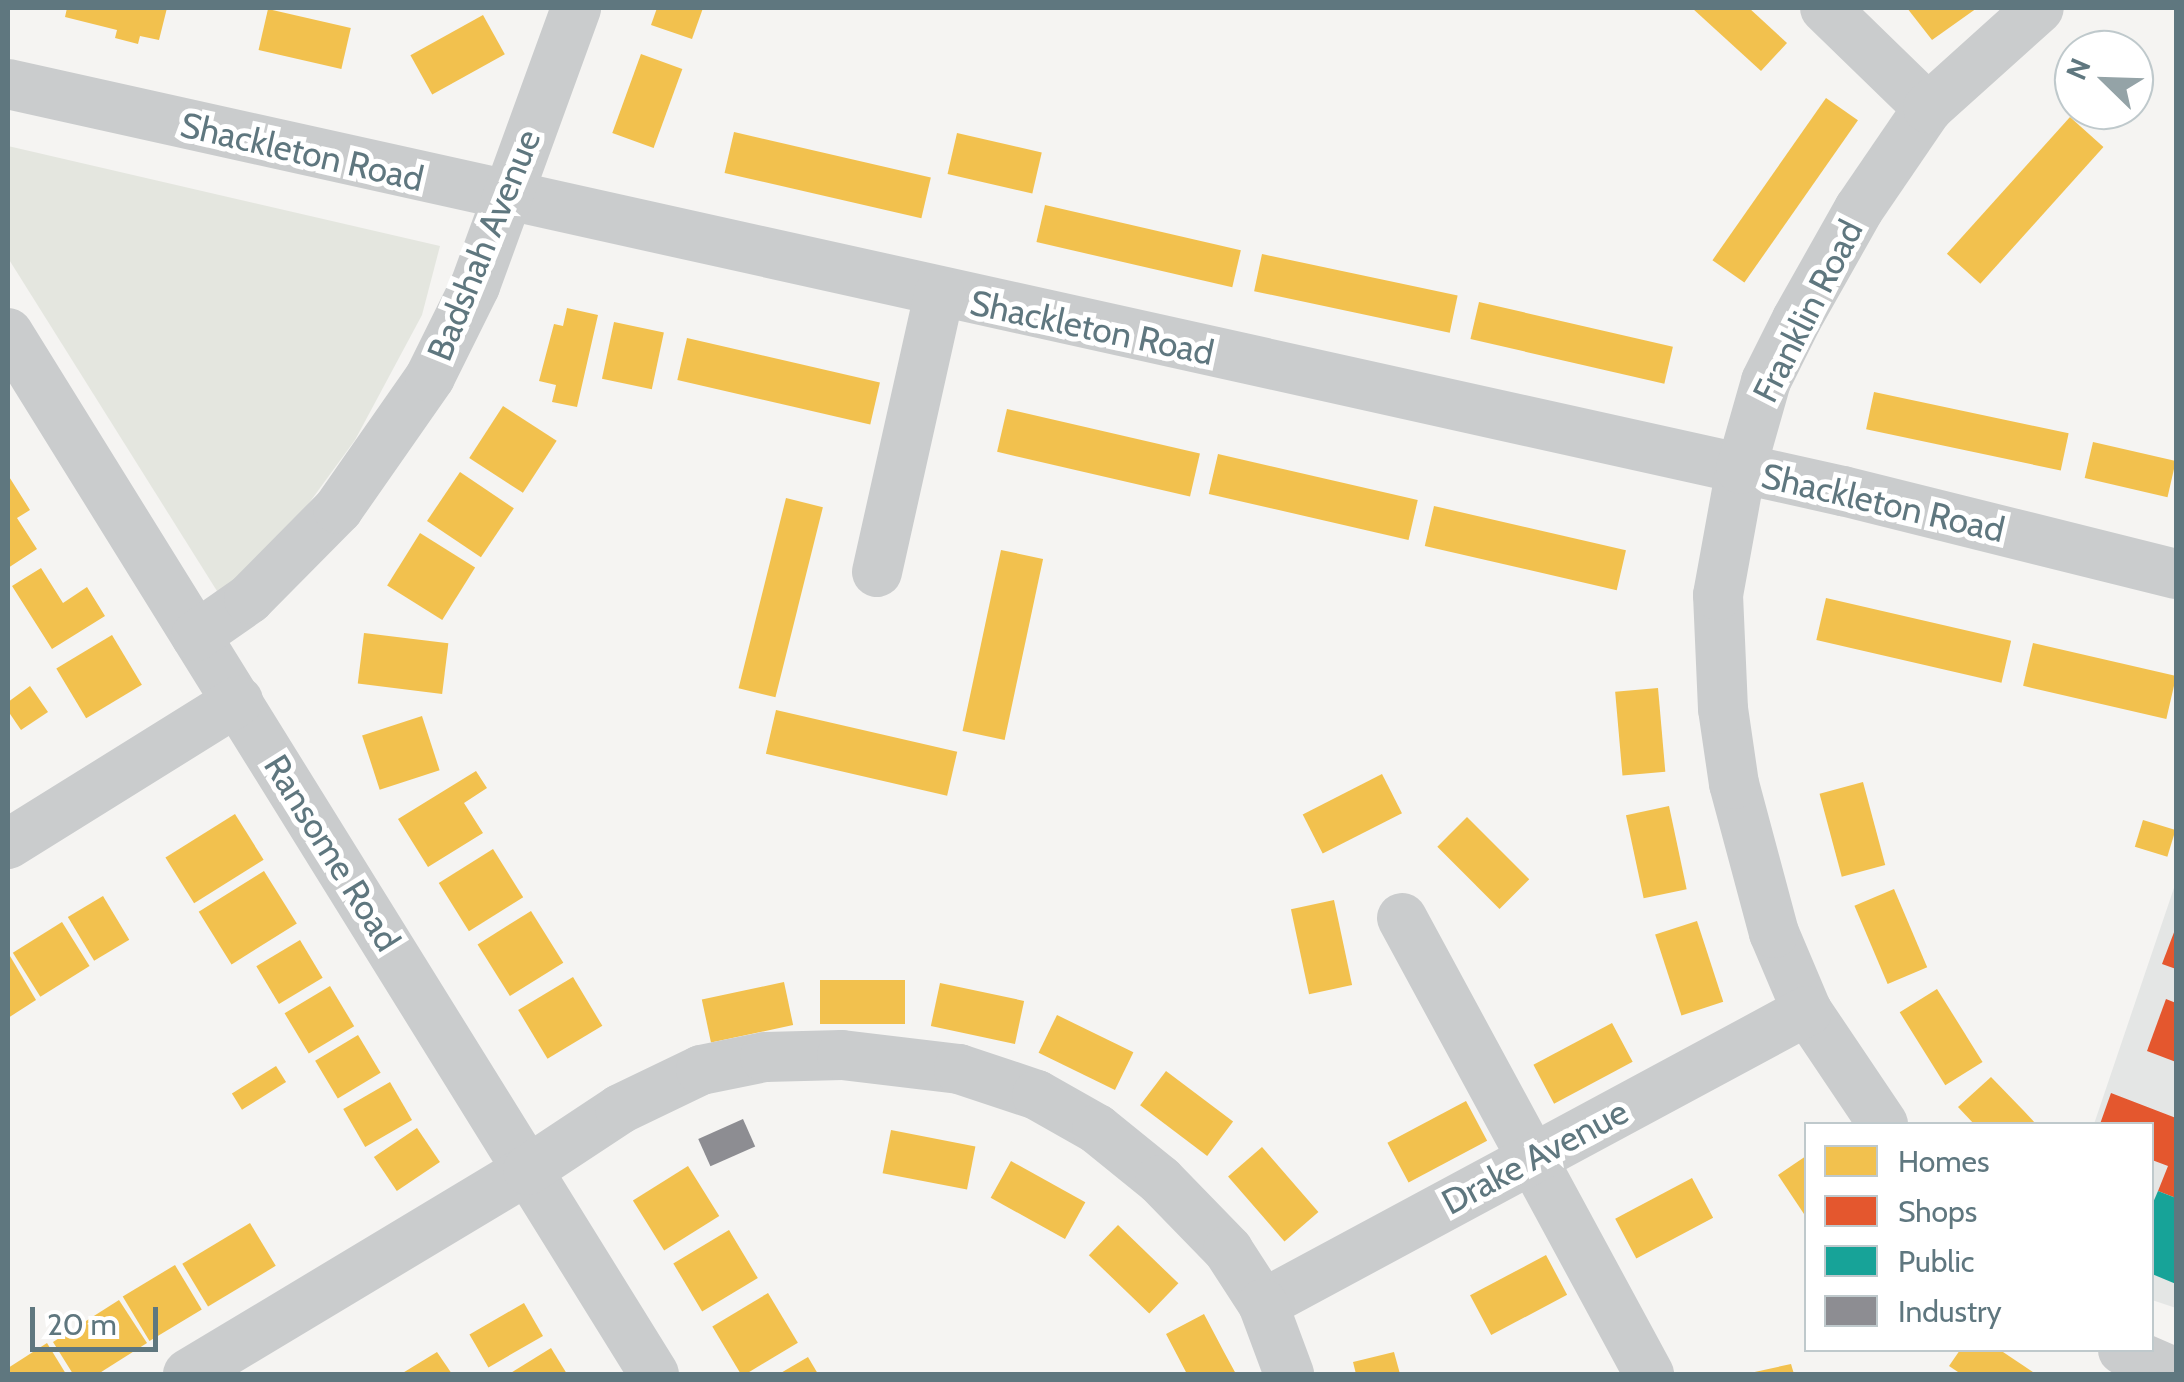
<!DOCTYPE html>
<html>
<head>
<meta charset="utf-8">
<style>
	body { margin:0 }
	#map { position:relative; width:2184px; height:1382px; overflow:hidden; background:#f5f4f2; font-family:Cabin,sans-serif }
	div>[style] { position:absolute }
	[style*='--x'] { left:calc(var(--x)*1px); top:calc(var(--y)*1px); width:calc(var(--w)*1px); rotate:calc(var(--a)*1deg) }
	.built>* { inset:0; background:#e4e6e5 }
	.green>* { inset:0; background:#e4e6df }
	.homes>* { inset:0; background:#f2c14e; transform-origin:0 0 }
	.shops>* { inset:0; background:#e4572e }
	.public>* { inset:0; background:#17a398 }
	.industry>* { inset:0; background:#8d8d92; transform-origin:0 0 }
	.minor>* { height:50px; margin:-25px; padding:0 25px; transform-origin:25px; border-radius:25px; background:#cacccd }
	span { translate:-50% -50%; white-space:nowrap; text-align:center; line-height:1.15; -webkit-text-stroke:10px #fff; paint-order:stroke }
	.street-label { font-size:35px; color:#5f777f }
	.frame { position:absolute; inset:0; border:10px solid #5f777f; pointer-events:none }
	.legend { position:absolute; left:1804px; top:1122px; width:350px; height:230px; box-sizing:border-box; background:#fff; border:2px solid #bfc9cc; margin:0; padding:12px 18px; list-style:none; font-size:30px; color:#5f777f }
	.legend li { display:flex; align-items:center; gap:20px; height:50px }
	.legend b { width:50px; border:2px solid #bfc9cc }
	.north { position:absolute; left:2054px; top:30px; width:100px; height:100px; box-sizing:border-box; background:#fff; border:2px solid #bfc9cc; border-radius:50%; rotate:293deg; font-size:28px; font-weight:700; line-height:40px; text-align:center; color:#5f777f }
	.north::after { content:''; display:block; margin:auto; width:35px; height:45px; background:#94a3a7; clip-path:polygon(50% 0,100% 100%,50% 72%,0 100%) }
	.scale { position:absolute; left:30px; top:1307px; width:128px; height:45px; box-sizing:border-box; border:5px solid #5f777f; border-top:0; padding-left:12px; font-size:30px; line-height:35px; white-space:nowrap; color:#5f777f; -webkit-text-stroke:8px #fff; paint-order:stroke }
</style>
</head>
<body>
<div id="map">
	<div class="built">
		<i style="clip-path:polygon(2176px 882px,2176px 1308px,2152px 1300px,2152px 1124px,2094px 1124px)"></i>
	</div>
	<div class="green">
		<i style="clip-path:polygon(8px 146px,440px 246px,422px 315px,355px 440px,296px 521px,222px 599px,8px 258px)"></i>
	</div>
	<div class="homes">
		<i style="clip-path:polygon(67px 8px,167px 8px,159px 40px,140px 36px,138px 44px,115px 38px,117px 30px,65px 17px)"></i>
		<i style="clip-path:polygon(657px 8px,703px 8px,692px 39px,651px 25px)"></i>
		<i style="clip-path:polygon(1692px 8px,1749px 8px,1787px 43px,1761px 71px)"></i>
		<i style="clip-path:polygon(1907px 8px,1977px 8px,1932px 40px)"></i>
		<i style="left:268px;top:9px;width:85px;height:42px;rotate:13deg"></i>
		<i style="left:483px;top:15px;width:45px;height:83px;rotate:61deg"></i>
		<i style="left:641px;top:54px;width:44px;height:84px;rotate:20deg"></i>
		<i style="left:1826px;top:98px;width:39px;height:198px;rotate:35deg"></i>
		<i style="left:2070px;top:117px;width:45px;height:184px;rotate:42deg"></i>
		<i style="left:734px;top:132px;width:202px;height:42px;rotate:13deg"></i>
		<i style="left:957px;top:133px;width:87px;height:42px;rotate:13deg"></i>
		<i style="left:1045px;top:205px;width:201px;height:38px;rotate:13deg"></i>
		<i style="left:1262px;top:254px;width:200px;height:38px;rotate:12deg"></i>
		<i style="left:1479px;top:302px;width:199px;height:38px;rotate:13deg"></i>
		<i style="clip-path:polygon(567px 308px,598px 315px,577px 407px,552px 402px,556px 385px,539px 381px,554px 324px,563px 326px)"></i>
		<i style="left:614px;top:322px;width:51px;height:58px;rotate:12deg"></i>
		<i style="left:687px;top:338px;width:198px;height:43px;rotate:13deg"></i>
		<i style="left:1874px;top:392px;width:199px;height:38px;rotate:12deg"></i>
		<i style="left:503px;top:406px;width:64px;height:62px;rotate:33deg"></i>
		<i style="left:1007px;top:409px;width:198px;height:44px;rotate:13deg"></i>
		<i style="left:2093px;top:442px;width:85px;height:37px;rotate:13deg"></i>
		<i style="left:1218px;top:454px;width:205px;height:41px;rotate:13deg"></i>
		<i style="left:460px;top:472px;width:65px;height:59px;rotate:34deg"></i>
		<i style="clip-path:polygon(8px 475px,30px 510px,17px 518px,37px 549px,8px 568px)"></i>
		<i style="left:786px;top:498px;width:38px;height:196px;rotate:14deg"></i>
		<i style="left:1434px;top:506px;width:197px;height:41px;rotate:13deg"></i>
		<i style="left:420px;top:533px;width:65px;height:62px;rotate:32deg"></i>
		<i style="left:1001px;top:550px;width:43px;height:185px;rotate:12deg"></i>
		<i style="clip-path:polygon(41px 568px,63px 603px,87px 587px,105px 616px,52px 649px,12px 586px)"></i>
		<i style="left:1826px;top:598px;width:190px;height:43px;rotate:13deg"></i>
		<i style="left:364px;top:633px;width:85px;height:51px;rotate:7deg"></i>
		<i style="left:112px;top:635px;width:58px;height:65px;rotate:59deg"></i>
		<i style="left:2033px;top:643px;width:147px;height:44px;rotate:13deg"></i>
		<i style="clip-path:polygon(30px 686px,48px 712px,21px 730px,8px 711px,8px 702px)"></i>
		<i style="left:1658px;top:688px;width:84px;height:43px;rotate:85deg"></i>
		<i style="left:776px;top:710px;width:186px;height:45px;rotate:13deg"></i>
		<i style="left:422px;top:716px;width:57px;height:63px;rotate:72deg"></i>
		<i style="clip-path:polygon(476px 771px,487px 788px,464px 803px,483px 833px,428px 867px,398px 819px)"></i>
		<i style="left:1382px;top:774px;width:44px;height:89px;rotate:63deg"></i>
		<i style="left:1863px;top:782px;width:86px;height:45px;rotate:75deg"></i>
		<i style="left:1669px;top:806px;width:85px;height:44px;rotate:78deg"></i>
		<i style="left:235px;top:814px;width:54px;height:82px;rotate:58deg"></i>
		<i style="left:1467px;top:817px;width:88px;height:42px;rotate:45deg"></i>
		<i style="left:2143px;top:820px;width:34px;height:28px;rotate:17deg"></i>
		<i style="left:493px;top:849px;width:57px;height:64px;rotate:58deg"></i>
		<i style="left:264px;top:871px;width:62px;height:77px;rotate:58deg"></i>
		<i style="left:1894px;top:889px;width:85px;height:43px;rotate:67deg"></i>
		<i style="left:103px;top:896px;width:51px;height:41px;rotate:59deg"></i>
		<i style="left:1334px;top:900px;width:87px;height:44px;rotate:78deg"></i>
		<i style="left:531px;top:911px;width:61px;height:63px;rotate:58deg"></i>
		<i style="left:1697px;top:921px;width:85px;height:44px;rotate:72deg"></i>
		<i style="left:62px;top:922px;width:52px;height:58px;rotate:58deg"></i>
		<i style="left:300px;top:940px;width:44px;height:51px;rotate:59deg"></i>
		<i style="clip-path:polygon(10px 956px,36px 1000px,8px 1018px,8px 958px)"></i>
		<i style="left:573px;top:977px;width:57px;height:64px;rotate:59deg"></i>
		<i style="left:820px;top:980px;width:85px;height:44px"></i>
		<i style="left:784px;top:982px;width:44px;height:84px;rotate:78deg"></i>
		<i style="left:940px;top:983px;width:86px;height:44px;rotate:12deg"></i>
		<i style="left:330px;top:986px;width:47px;height:53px;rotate:59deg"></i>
		<i style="left:1937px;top:989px;width:86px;height:44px;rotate:58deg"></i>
		<i style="left:1057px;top:1015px;width:85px;height:42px;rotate:26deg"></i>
		<i style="left:1612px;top:1023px;width:44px;height:89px;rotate:62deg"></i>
		<i style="left:358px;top:1035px;width:44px;height:50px;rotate:59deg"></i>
		<i style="left:276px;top:1066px;width:19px;height:52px;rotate:58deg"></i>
		<i style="left:1166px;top:1071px;width:84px;height:43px;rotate:37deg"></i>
		<i style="clip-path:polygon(1991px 1077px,2023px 1110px,2036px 1124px,1974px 1124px,1958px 1107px)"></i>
		<i style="left:390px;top:1082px;width:44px;height:54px;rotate:60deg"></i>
		<i style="left:1466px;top:1101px;width:45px;height:89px;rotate:62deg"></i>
		<i style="left:417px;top:1128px;width:41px;height:52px;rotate:56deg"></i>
		<i style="left:891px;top:1130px;width:86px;height:44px;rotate:11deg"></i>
		<i style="left:1262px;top:1147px;width:86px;height:45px;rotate:49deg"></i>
		<i style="clip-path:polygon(1806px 1156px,1806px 1217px,1778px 1175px)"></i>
		<i style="left:1011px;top:1161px;width:85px;height:42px;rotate:29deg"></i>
		<i style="left:688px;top:1166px;width:59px;height:65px;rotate:58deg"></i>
		<i style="left:1692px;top:1178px;width:45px;height:87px;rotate:62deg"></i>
		<i style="left:250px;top:1223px;width:50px;height:79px;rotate:59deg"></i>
		<i style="left:1118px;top:1225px;width:84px;height:42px;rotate:44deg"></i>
		<i style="left:729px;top:1230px;width:56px;height:65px;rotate:59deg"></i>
		<i style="left:1546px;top:1255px;width:45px;height:86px;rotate:62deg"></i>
		<i style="left:175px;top:1265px;width:52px;height:61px;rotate:59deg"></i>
		<i style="left:768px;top:1293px;width:58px;height:65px;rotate:59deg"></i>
		<i style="clip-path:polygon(119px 1300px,147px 1343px,98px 1374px,73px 1374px,53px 1342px)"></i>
		<i style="left:524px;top:1303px;width:38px;height:63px;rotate:60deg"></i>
		<i style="clip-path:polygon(1204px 1314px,1224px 1352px,1236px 1374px,1187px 1374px,1166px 1334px)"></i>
		<i style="clip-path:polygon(47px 1343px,66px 1374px,8px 1374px,8px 1368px)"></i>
		<i style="clip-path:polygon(551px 1348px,567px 1374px,509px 1374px)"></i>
		<i style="clip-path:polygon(1960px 1350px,2000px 1350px,2036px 1374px,1961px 1374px,1949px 1366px)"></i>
		<i style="clip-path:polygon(437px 1352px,452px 1374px,401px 1374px)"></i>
		<i style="clip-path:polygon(1394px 1352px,1400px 1374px,1356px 1374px,1353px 1362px)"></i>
		<i style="clip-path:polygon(808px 1357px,818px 1374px,779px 1374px)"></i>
		<i style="clip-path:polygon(1791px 1364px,1794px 1374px,1750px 1374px,1750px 1373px)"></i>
	</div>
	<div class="shops">
		<i style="clip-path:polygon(2176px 927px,2176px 969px,2162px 964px)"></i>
		<i style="clip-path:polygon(2166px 999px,2176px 1003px,2176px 1062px,2147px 1051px)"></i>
		<i style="clip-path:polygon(2111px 1093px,2176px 1118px,2176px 1198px,2158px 1191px,2168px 1166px,2152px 1160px,2152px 1124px,2100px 1124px)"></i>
	</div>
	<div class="public">
		<i style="clip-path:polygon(2158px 1191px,2176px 1198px,2176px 1284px,2152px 1274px,2152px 1205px)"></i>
	</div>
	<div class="industry">
		<i style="left:743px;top:1119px;width:30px;height:49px;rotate:66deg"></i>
	</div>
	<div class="minor">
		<i style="--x:1825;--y:8;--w:144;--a:44.2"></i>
		<i style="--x:8;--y:84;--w:1880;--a:12.51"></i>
		<i style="--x:1843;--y:491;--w:343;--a:14"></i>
		<i style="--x:8;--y:333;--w:1225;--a:58.18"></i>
		<i style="--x:877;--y:572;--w:285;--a:-77.4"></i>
		<i style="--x:196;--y:636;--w:65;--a:-34.9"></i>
		<i style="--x:249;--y:599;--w:127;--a:-45.3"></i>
		<i style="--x:338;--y:509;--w:161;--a:-55.1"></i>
		<i style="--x:430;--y:377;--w:102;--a:-63.7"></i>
		<i style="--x:475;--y:286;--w:296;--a:-70"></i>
		<i style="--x:8;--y:844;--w:271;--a:-31.9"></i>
		<i style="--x:1402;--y:918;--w:519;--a:61.56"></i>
		<i style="--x:1883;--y:1124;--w:136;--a:-123.9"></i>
		<i style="--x:1807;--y:1011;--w:85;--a:-112.9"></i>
		<i style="--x:1774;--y:933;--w:154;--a:-105"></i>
		<i style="--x:1734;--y:784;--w:76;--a:-98.3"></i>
		<i style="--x:1723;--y:709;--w:114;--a:-92.5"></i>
		<i style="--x:1718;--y:595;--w:128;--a:-79.7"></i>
		<i style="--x:1741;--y:469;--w:91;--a:-74.1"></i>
		<i style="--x:1766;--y:381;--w:69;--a:-63.4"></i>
		<i style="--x:1797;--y:319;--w:126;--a:-60.6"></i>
		<i style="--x:1859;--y:209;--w:122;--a:-55.7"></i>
		<i style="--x:1928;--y:108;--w:149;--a:-42"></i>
		<i style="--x:1263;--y:1304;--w:618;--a:-28.31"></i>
		<i style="--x:2123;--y:1350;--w:58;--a:23.5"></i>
		<i style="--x:188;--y:1374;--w:397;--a:-31"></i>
		<i style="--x:528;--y:1170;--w:110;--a:-33.5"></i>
		<i style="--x:620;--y:1109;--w:90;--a:-25.7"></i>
		<i style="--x:701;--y:1070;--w:65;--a:-11.5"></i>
		<i style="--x:765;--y:1057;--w:77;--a:-1.5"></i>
		<i style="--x:842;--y:1055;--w:118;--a:6.8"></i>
		<i style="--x:959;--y:1069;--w:82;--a:18.4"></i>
		<i style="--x:1037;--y:1095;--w:69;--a:29.5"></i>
		<i style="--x:1097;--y:1129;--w:81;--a:39"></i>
		<i style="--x:1160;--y:1180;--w:98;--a:45.8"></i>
		<i style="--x:1228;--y:1250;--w:64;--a:57.1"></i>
		<i style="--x:1263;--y:1304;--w:75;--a:69.6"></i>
	</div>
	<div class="street-label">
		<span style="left:302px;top:152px;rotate:13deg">Shackleton Road</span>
		<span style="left:484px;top:245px;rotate:-68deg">Badshah Avenue</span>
		<span style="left:1808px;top:311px;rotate:-63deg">Franklin Road</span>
		<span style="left:1092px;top:328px;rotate:12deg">Shackleton Road</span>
		<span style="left:1883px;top:503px;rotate:13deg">Shackleton Road</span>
		<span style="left:332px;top:853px;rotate:58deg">Ransome Road</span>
		<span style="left:1535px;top:1157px;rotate:-28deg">Drake Avenue</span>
	</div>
	<div class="frame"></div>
	<ul class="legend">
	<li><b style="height:28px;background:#f2c14e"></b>Homes</li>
	<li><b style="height:28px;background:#e4572e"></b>Shops</li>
	<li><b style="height:28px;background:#17a398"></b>Public</li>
	<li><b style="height:28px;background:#8d8d92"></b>Industry</li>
	</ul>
	<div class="north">N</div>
	<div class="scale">20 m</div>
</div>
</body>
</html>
